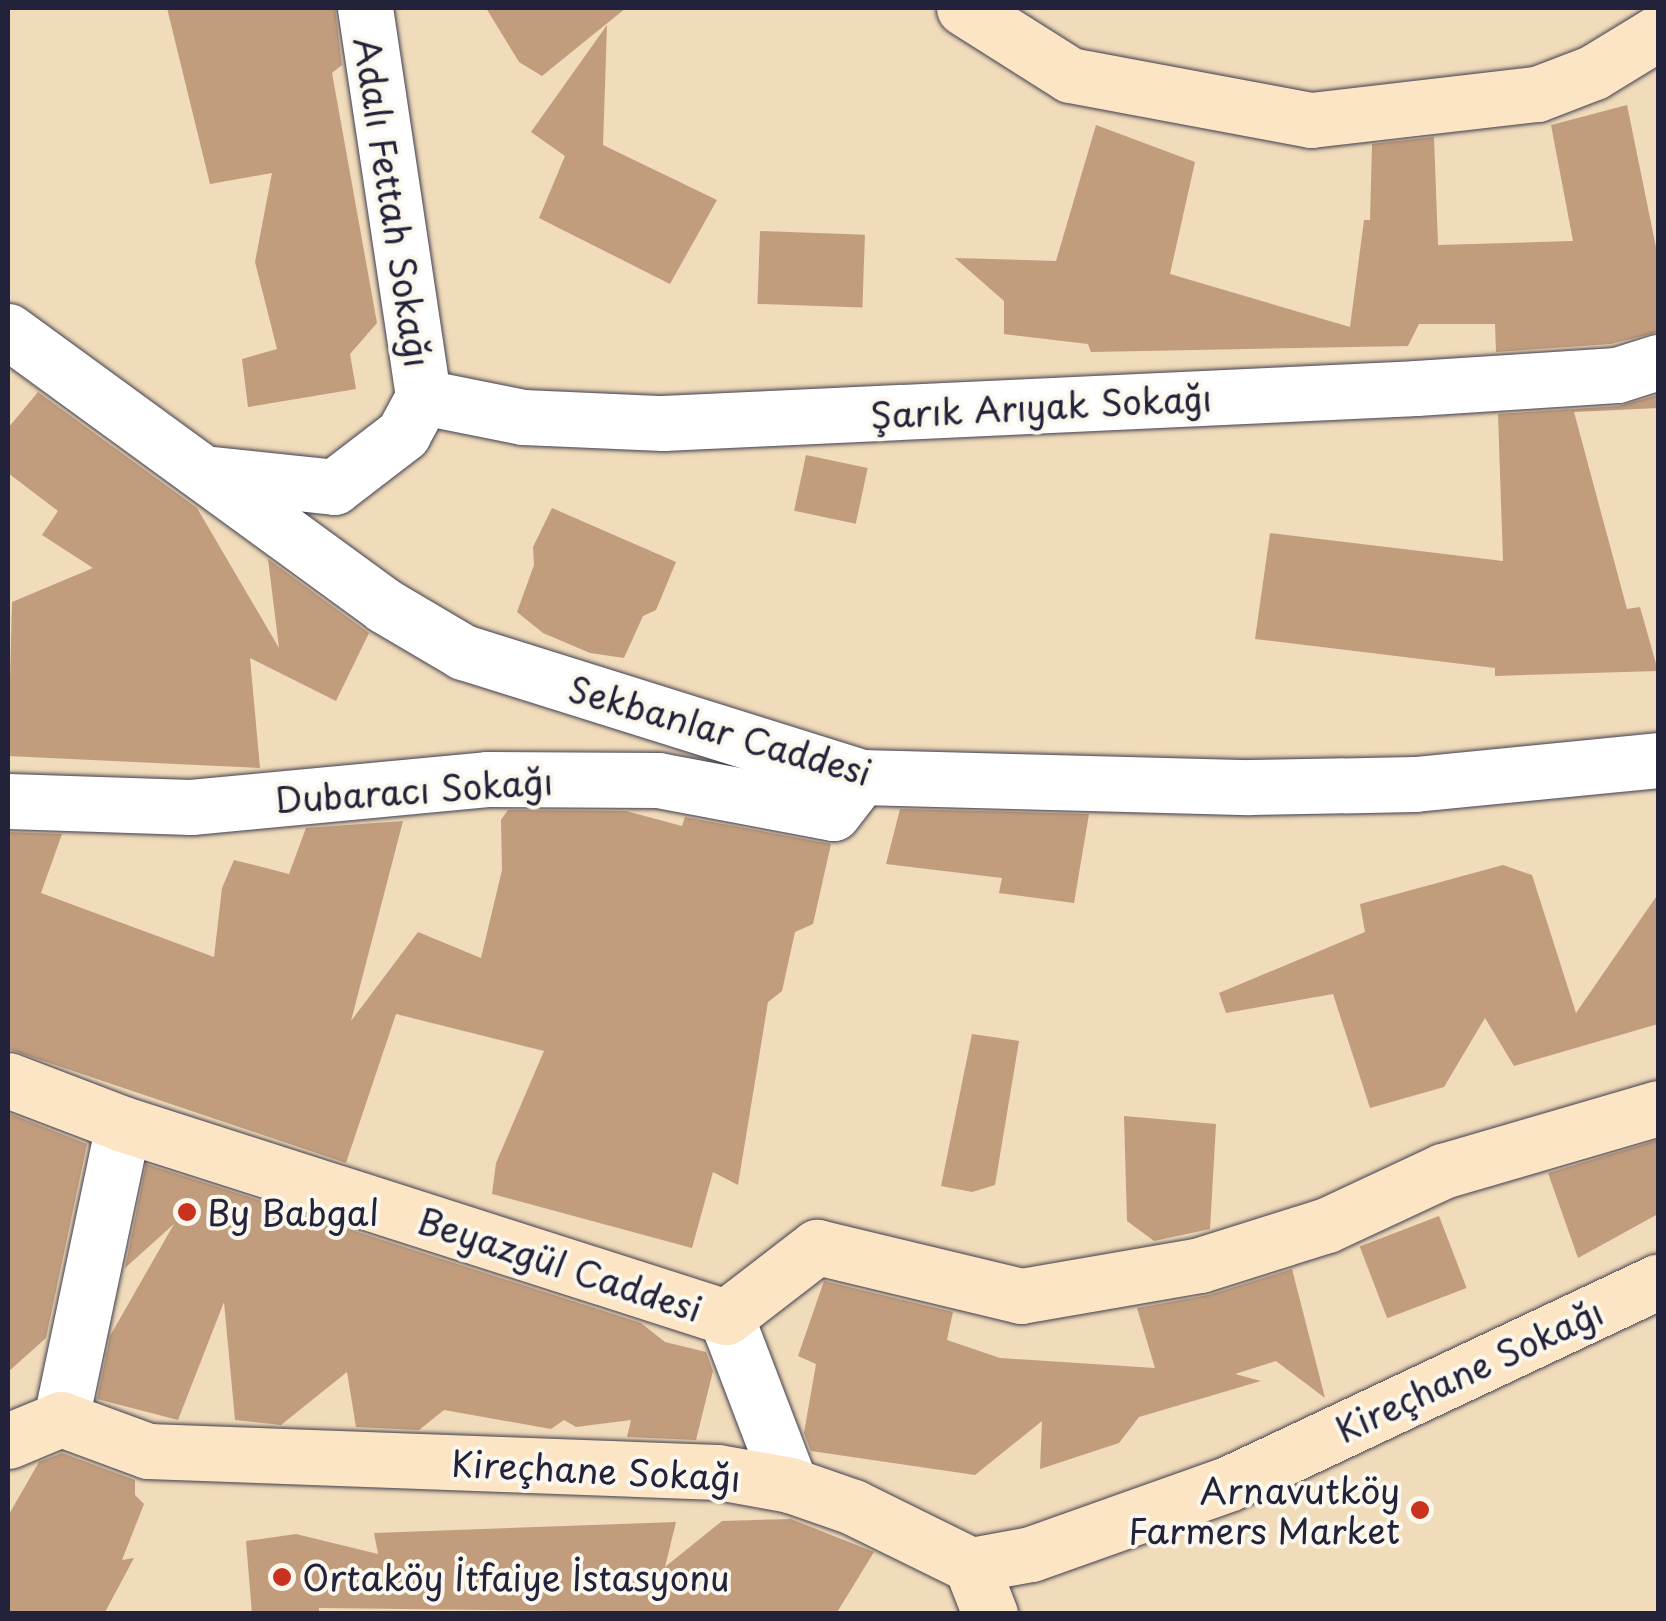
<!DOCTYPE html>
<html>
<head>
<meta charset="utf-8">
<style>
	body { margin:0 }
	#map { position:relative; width:1666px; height:1621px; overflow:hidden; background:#f0dbba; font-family:"Playpen Sans",sans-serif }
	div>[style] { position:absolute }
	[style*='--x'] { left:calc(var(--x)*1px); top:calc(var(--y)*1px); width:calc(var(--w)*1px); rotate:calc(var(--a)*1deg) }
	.building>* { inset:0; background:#c19d7e; transform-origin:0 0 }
	.roads { filter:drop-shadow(0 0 2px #413e4e) drop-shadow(0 0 2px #413e4e) }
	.street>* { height:55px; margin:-27.5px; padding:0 27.5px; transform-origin:27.5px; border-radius:27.5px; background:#fff }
	.secondary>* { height:55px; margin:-27.5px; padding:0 27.5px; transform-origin:27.5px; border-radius:27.5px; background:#fce5c4 }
	.dots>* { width:28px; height:28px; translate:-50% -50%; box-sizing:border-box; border:5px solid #fbf7ec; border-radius:50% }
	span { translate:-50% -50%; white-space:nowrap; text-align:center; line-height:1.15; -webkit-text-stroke:8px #fbf7ec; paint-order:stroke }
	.street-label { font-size:35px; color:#22223b }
	.poi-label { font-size:35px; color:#22223b }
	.left { translate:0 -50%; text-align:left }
	.right { translate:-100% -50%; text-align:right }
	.frame { position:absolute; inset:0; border:10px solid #22223b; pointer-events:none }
</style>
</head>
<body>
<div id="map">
	<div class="building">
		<i style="clip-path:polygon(167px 8px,335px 8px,342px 65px,332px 73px,377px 323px,350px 354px,356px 389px,248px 407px,242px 359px,277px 349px,255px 262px,272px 173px,210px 184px)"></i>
		<i style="clip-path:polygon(486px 8px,626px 8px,542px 76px,519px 62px)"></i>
		<i style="clip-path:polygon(607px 25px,603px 145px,717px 200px,670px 284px,539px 218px,565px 156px,531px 132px)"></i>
		<i style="clip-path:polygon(1627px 105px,1658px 257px,1658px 332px,1611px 344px,1496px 352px,1495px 324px,1419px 324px,1408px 346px,1091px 352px,1088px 344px,1004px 334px,1004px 301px,955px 258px,1056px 261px,1096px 125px,1195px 162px,1170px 274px,1350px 327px,1364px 220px,1370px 220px,1372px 144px,1434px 137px,1438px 245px,1573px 241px,1551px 125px)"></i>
		<i style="left:760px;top:231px;width:105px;height:73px;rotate:2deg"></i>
		<i style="clip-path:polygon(38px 392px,197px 508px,279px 648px,268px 559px,369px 633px,336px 701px,250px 658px,260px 768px,8px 756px,12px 602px,93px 568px,42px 535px,58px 511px,8px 473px,8px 428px)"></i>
		<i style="clip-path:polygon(1658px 395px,1658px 408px,1574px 412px,1627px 609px,1640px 607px,1658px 671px,1495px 676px,1495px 668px,1255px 639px,1270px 533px,1503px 561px,1498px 414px,1619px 406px)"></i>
		<i style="left:806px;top:455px;width:63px;height:57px;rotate:12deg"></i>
		<i style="clip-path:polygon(552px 508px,676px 562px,656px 610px,643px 616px,624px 658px,590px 653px,543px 633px,517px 612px,534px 565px,533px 547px)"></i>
		<i style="clip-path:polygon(900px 809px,1089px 814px,1074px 903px,999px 893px,1002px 878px,886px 864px)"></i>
		<i style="clip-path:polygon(508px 810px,626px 811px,682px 826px,685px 817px,831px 844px,813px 924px,795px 932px,782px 991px,768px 1002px,738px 1185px,713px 1172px,692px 1248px,492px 1194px,496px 1163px,544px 1051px,396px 1014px,346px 1163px,8px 1049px,8px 832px,62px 834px,41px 893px,214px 957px,222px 888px,234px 860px,289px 874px,306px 828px,403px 821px,351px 1021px,418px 932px,481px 958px,502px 870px,501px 820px)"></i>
		<i style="clip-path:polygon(1503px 865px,1532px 875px,1576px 1013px,1658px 894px,1658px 1024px,1514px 1066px,1485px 1018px,1444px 1087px,1370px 1108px,1333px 994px,1226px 1013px,1219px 993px,1365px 932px,1360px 904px)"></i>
		<i style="clip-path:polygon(972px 1034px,1019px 1041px,995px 1185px,972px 1192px,941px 1186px)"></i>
		<i style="clip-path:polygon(8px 1113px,87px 1144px,46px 1338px,8px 1372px)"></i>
		<i style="clip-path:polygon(1124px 1116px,1216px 1124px,1210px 1229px,1154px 1241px,1127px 1221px)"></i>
		<i style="clip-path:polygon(1658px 1140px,1658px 1214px,1578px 1258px,1548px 1173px)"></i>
		<i style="clip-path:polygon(146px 1164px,641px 1323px,665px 1342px,706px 1352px,713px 1371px,696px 1440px,627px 1437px,631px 1420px,576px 1427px,564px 1420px,551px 1429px,444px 1410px,419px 1430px,356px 1427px,347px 1372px,281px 1425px,235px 1420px,224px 1302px,178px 1420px,97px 1399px,110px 1336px,174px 1224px,125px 1268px)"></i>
		<i style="left:1439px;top:1216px;width:77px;height:85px;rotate:69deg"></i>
		<i style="clip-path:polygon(1292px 1269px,1325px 1398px,1276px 1361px,1235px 1374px,1261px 1381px,1139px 1417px,1119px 1443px,1040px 1469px,1042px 1421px,975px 1475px,811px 1451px,804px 1433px,816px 1364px,798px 1356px,824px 1281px,953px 1312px,947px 1340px,1000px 1358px,1155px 1368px,1137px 1308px,1209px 1295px)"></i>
		<i style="clip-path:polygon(62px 1453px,135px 1480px,135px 1495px,144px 1504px,122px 1560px,134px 1558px,104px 1614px,8px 1614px,8px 1516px,39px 1462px)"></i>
		<i style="clip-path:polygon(791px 1519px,874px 1552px,836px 1614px,319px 1608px,319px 1614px,252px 1614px,246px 1541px,296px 1534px,378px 1554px,374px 1533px,676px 1522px,665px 1567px,722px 1521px)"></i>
	</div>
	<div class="roads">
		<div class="street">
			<i style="--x:365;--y:8;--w:393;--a:81.5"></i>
			<i style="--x:8;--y:331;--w:467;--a:36.1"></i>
			<i style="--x:385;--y:606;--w:91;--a:30.5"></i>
			<i style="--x:463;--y:652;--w:417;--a:17.4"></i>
			<i style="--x:861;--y:777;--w:389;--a:1.5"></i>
			<i style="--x:1250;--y:787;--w:165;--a:-1"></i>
			<i style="--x:1415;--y:784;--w:244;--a:-5.6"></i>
			<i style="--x:423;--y:397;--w:102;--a:11.3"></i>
			<i style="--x:523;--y:417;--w:140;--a:2.5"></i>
			<i style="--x:663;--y:423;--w:754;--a:-2.66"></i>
			<i style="--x:1416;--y:388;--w:201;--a:-3.7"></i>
			<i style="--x:1617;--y:375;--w:43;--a:-17.6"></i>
			<i style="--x:213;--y:474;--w:122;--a:6.1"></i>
			<i style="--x:334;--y:487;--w:87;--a:-37.5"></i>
			<i style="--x:403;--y:434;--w:42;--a:-61.6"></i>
			<i style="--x:8;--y:801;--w:183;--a:1.9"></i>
			<i style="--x:191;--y:807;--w:297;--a:-5.4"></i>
			<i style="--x:487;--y:779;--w:171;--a:0.3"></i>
			<i style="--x:658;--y:780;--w:178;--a:10.7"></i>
			<i style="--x:833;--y:813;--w:46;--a:-52.1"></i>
			<i style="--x:726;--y:1317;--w:180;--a:69.1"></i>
			<i style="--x:61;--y:1419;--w:301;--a:-78.1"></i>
		</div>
		<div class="secondary">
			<i style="--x:964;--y:8;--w:125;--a:32.3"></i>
			<i style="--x:1070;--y:75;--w:245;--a:10.6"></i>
			<i style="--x:1311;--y:120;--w:227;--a:-6.6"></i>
			<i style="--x:1537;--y:94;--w:61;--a:-21.1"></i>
			<i style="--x:1594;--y:72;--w:75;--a:-31.4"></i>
			<i style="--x:8;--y:1080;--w:123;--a:20.9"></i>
			<i style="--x:123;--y:1124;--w:633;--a:17.75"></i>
			<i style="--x:726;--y:1317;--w:115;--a:-37.6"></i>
			<i style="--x:817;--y:1247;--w:210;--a:13.5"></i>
			<i style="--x:1021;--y:1296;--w:182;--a:-9.8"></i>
			<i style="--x:1200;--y:1265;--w:133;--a:-17.5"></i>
			<i style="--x:1327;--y:1225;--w:128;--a:-25"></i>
			<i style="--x:1443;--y:1171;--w:224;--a:-16.3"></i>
			<i style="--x:8;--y:1441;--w:57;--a:-22.5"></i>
			<i style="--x:61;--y:1419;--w:93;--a:20.2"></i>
			<i style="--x:148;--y:1451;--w:570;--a:2.11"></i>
			<i style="--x:718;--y:1472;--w:73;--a:10.2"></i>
			<i style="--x:790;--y:1485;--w:67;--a:19.2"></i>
			<i style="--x:853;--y:1507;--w:131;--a:26.2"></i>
			<i style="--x:971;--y:1565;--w:61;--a:-10.4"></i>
			<i style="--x:1031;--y:1554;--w:211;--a:-19.6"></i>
			<i style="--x:1230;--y:1483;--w:473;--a:-25.2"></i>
			<i style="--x:971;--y:1565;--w:53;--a:68.8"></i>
		</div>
	</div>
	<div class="dots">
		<i style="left:187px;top:1212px;background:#c8321e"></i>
		<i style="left:1420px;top:1510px;background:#c8321e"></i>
		<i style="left:282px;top:1577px;background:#c8321e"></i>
	</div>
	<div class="street-label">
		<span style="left:393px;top:202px;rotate:81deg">Adalı Fettah Sokağı</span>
		<span style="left:1041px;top:406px;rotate:-3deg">Şarık Arıyak Sokağı</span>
		<span style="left:720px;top:730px;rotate:16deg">Sekbanlar Caddesi</span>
		<span style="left:414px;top:790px;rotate:-4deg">Dubaracı Sokağı</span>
		<span style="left:560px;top:1264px;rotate:18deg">Beyazgül Caddesi</span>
		<span style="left:1469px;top:1370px;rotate:-25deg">Kireçhane Sokağı</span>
		<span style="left:596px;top:1470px;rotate:3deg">Kireçhane Sokağı</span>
	</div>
	<div class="poi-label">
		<span class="left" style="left:207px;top:1212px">By Babgal</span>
		<span class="right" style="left:1400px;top:1510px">Arnavutköy<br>Farmers Market</span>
		<span class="left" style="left:302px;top:1577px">Ortaköy İtfaiye İstasyonu</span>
	</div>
	<div class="frame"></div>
</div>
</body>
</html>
